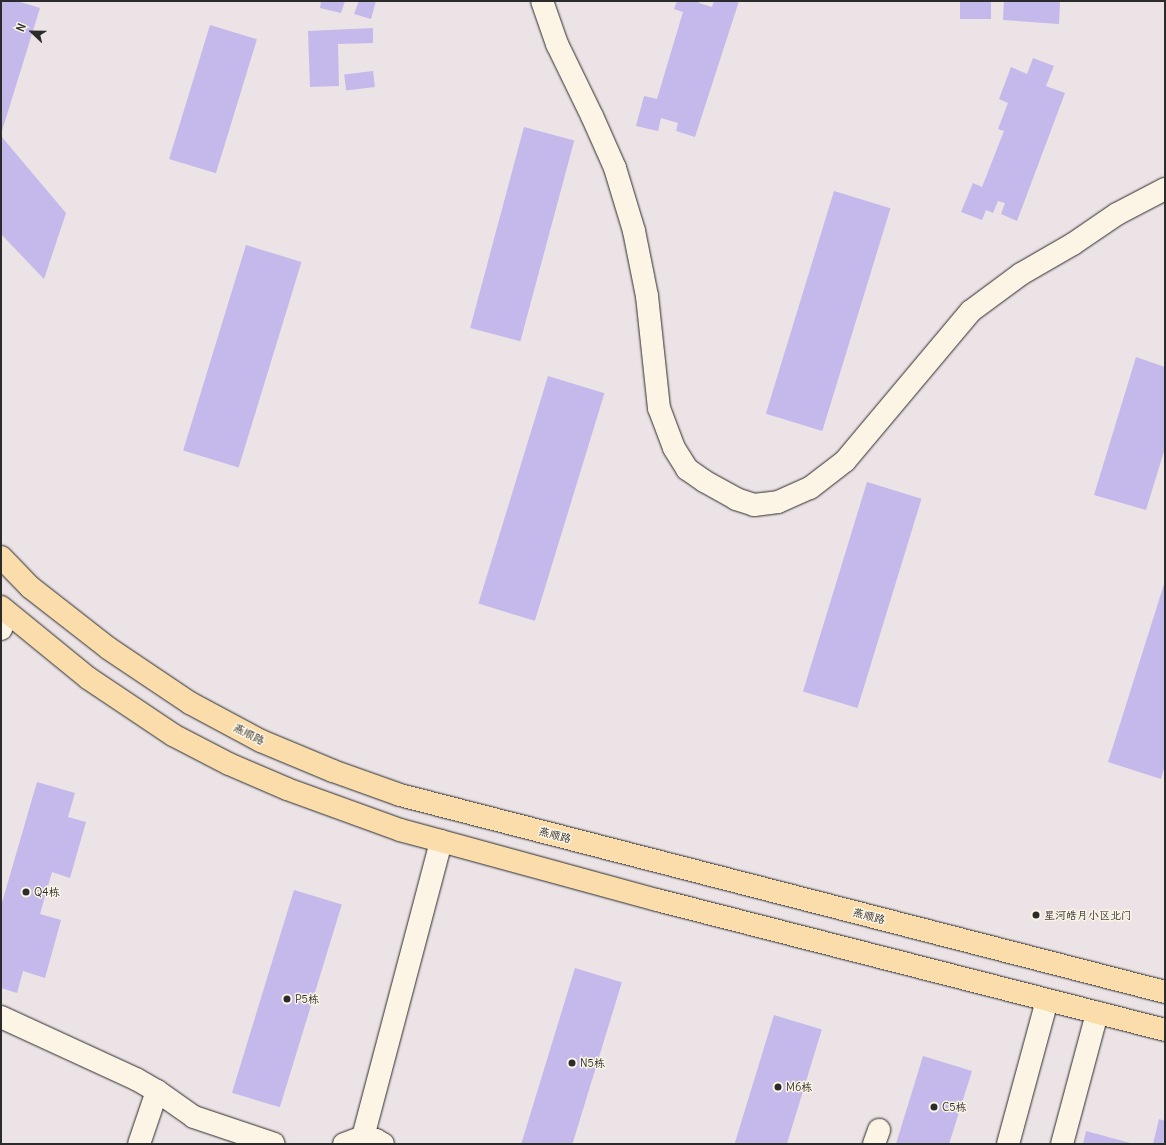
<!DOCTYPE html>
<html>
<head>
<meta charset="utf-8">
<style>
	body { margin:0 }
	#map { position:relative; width:1166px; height:1145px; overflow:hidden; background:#ebe3e6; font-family:Delius,"LXGW WenKai TC",sans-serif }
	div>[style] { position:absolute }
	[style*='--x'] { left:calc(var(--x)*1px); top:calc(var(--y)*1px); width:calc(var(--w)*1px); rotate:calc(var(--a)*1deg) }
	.building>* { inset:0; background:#c4b9ea; transform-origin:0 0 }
	.roads { filter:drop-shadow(0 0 1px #2b2b2b) drop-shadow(0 0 1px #2b2b2b) }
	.minor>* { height:22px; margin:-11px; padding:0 11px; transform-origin:11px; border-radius:11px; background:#fcf5e5 }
	.major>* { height:22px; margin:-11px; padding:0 11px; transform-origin:11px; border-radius:11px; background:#fbddab }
	.dots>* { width:11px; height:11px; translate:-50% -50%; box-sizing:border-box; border:2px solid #fcf5e5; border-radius:50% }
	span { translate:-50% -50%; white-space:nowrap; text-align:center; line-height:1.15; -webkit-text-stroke:3px #fcf5e5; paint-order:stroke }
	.street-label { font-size:11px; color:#2b2b2b }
	.poi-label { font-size:11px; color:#2b2b2b }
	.left { translate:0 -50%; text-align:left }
	.frame { position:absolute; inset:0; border:2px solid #2b2b2b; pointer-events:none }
	.north { position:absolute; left:12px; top:12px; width:40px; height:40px; -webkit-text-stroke:3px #fcf5e5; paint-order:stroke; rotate:292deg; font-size:11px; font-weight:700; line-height:16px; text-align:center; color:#2b2b2b }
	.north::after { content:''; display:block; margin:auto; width:14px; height:18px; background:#2b2b2b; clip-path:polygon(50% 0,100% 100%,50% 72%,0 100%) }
</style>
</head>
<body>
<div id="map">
	<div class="building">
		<i style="clip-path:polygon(1px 1px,17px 1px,40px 8px,1px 134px)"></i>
		<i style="clip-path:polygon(321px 1px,345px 1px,341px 13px,320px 8px)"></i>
		<i style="clip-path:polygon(359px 1px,376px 1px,371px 19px,354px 14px)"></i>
		<i style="clip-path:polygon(677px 1px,700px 1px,699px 3px,712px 7px,714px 1px,739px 1px,695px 137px,676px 131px,678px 123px,661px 118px,658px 131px,636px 126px,644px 96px,657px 99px,683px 12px,674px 9px)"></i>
		<i style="left:960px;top:1px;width:31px;height:18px"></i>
		<i style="clip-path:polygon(1004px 1px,1060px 1px,1059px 24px,1003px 20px)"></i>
		<i style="left:210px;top:25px;width:49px;height:140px;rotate:17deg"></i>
		<i style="clip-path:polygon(373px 28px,373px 43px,338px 44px,339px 86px,310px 87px,308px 31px)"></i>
		<i style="clip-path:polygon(1033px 58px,1054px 66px,1046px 86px,1065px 93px,1017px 221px,1001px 214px,1005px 203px,998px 201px,993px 213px,986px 210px,982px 220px,961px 212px,973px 183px,982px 187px,1004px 131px,998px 129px,1008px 103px,999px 99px,1011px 67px,1027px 74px)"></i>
		<i style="left:373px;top:71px;width:16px;height:29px;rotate:83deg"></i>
		<i style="left:524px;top:127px;width:52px;height:208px;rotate:15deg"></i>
		<i style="clip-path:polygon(1px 136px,66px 213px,44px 279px,1px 234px)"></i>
		<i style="left:834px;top:191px;width:59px;height:233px;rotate:17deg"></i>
		<i style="left:246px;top:245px;width:58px;height:215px;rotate:17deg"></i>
		<i style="clip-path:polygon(1136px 357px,1165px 367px,1165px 448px,1146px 510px,1094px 495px)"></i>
		<i style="left:548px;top:376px;width:59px;height:238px;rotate:17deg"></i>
		<i style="left:867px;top:482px;width:57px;height:219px;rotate:17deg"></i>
		<i style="clip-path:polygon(1165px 581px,1165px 766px,1161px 779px,1108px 762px)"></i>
		<i style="clip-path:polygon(37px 782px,75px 793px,68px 817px,86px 822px,70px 878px,52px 872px,40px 914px,61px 920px,45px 978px,23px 971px,17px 993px,1px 988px,1px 906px)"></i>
		<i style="left:294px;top:890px;width:50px;height:212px;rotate:17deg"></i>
		<i style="left:575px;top:968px;width:49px;height:184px;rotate:17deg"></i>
		<i style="left:774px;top:1015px;width:50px;height:135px;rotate:17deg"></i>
		<i style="clip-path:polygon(923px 1056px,972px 1071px,949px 1144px,896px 1144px)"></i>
		<i style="clip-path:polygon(1159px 1119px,1165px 1121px,1165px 1144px,1153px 1144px)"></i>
		<i style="clip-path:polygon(1086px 1131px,1134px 1144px,1083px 1144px)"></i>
	</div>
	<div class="roads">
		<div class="minor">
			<i style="--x:542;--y:1;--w:46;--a:70.8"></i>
			<i style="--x:557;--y:44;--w:80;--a:64.1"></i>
			<i style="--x:592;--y:116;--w:57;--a:66.1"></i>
			<i style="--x:615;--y:168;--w:66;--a:73.2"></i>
			<i style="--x:634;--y:231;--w:66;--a:78.7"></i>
			<i style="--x:647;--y:296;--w:113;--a:83.9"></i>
			<i style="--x:659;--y:408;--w:43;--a:69.4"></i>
			<i style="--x:674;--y:448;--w:25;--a:58"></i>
			<i style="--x:687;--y:469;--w:21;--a:35"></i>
			<i style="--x:704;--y:481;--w:37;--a:29"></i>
			<i style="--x:736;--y:499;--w:19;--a:18"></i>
			<i style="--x:754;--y:505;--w:24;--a:-7"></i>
			<i style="--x:778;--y:502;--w:35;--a:-24"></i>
			<i style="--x:810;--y:488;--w:44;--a:-37.6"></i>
			<i style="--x:845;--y:461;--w:196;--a:-50"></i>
			<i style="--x:971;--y:311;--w:62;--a:-36.5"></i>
			<i style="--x:1021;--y:274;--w:60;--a:-30"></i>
			<i style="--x:1073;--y:244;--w:53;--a:-34.3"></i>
			<i style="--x:1117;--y:214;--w:54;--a:-27.5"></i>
			<i style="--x:1;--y:629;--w:17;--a:-69"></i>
			<i style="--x:1;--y:1017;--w:149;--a:24.7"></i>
			<i style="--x:136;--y:1079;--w:24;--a:30"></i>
			<i style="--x:157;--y:1091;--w:45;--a:35.1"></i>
			<i style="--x:194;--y:1117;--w:84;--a:18.6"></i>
			<i style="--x:363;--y:1137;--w:306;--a:-75.2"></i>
			<i style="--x:139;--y:1144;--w:56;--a:-71.2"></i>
			<i style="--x:344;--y:1144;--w:20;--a:-20"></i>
			<i style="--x:363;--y:1137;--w:13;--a:13"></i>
			<i style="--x:376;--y:1140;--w:8;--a:30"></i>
			<i style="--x:874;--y:1144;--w:15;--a:-70"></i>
			<i style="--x:1008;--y:1144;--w:149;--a:-74.8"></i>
			<i style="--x:1062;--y:1144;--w:136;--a:-75"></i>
		</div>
		<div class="major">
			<i style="--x:1;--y:557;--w:42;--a:46"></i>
			<i style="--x:30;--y:587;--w:99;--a:38"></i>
			<i style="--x:108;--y:648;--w:99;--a:33.9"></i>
			<i style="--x:190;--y:703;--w:81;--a:28.2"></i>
			<i style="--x:261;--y:741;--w:78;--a:22.6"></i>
			<i style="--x:333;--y:771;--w:71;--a:19.7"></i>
			<i style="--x:400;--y:795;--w:790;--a:14.44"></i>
			<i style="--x:1;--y:607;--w:112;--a:39.2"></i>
			<i style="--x:88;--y:678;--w:102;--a:33.8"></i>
			<i style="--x:173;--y:735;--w:63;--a:27.4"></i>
			<i style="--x:229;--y:764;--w:63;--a:23.3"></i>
			<i style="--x:287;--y:789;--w:120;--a:19.9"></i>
			<i style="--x:400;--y:830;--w:42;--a:15"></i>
			<i style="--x:441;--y:841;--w:224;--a:15.3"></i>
			<i style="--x:657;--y:900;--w:524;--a:14.35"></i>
		</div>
	</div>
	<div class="dots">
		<i style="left:26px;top:892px;background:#2b2b2b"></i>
		<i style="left:1036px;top:915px;background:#2b2b2b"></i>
		<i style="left:287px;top:999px;background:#2b2b2b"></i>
		<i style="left:572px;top:1063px;background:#2b2b2b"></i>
		<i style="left:778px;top:1087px;background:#2b2b2b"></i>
		<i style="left:934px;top:1107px;background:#2b2b2b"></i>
	</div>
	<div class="street-label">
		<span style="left:249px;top:734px;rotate:27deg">燕顺路</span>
		<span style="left:555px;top:835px;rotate:15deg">燕顺路</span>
		<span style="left:869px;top:916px;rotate:15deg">燕顺路</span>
	</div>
	<div class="poi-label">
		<span class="left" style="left:34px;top:892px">Q4栋</span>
		<span class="left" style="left:1044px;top:915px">星河皓月小区北门</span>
		<span class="left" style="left:295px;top:999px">P5栋</span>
		<span class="left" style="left:580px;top:1063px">N5栋</span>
		<span class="left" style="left:786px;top:1087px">M6栋</span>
		<span class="left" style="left:942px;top:1107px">C5栋</span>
	</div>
	<div class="frame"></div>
	<div class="north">N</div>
</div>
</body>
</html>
